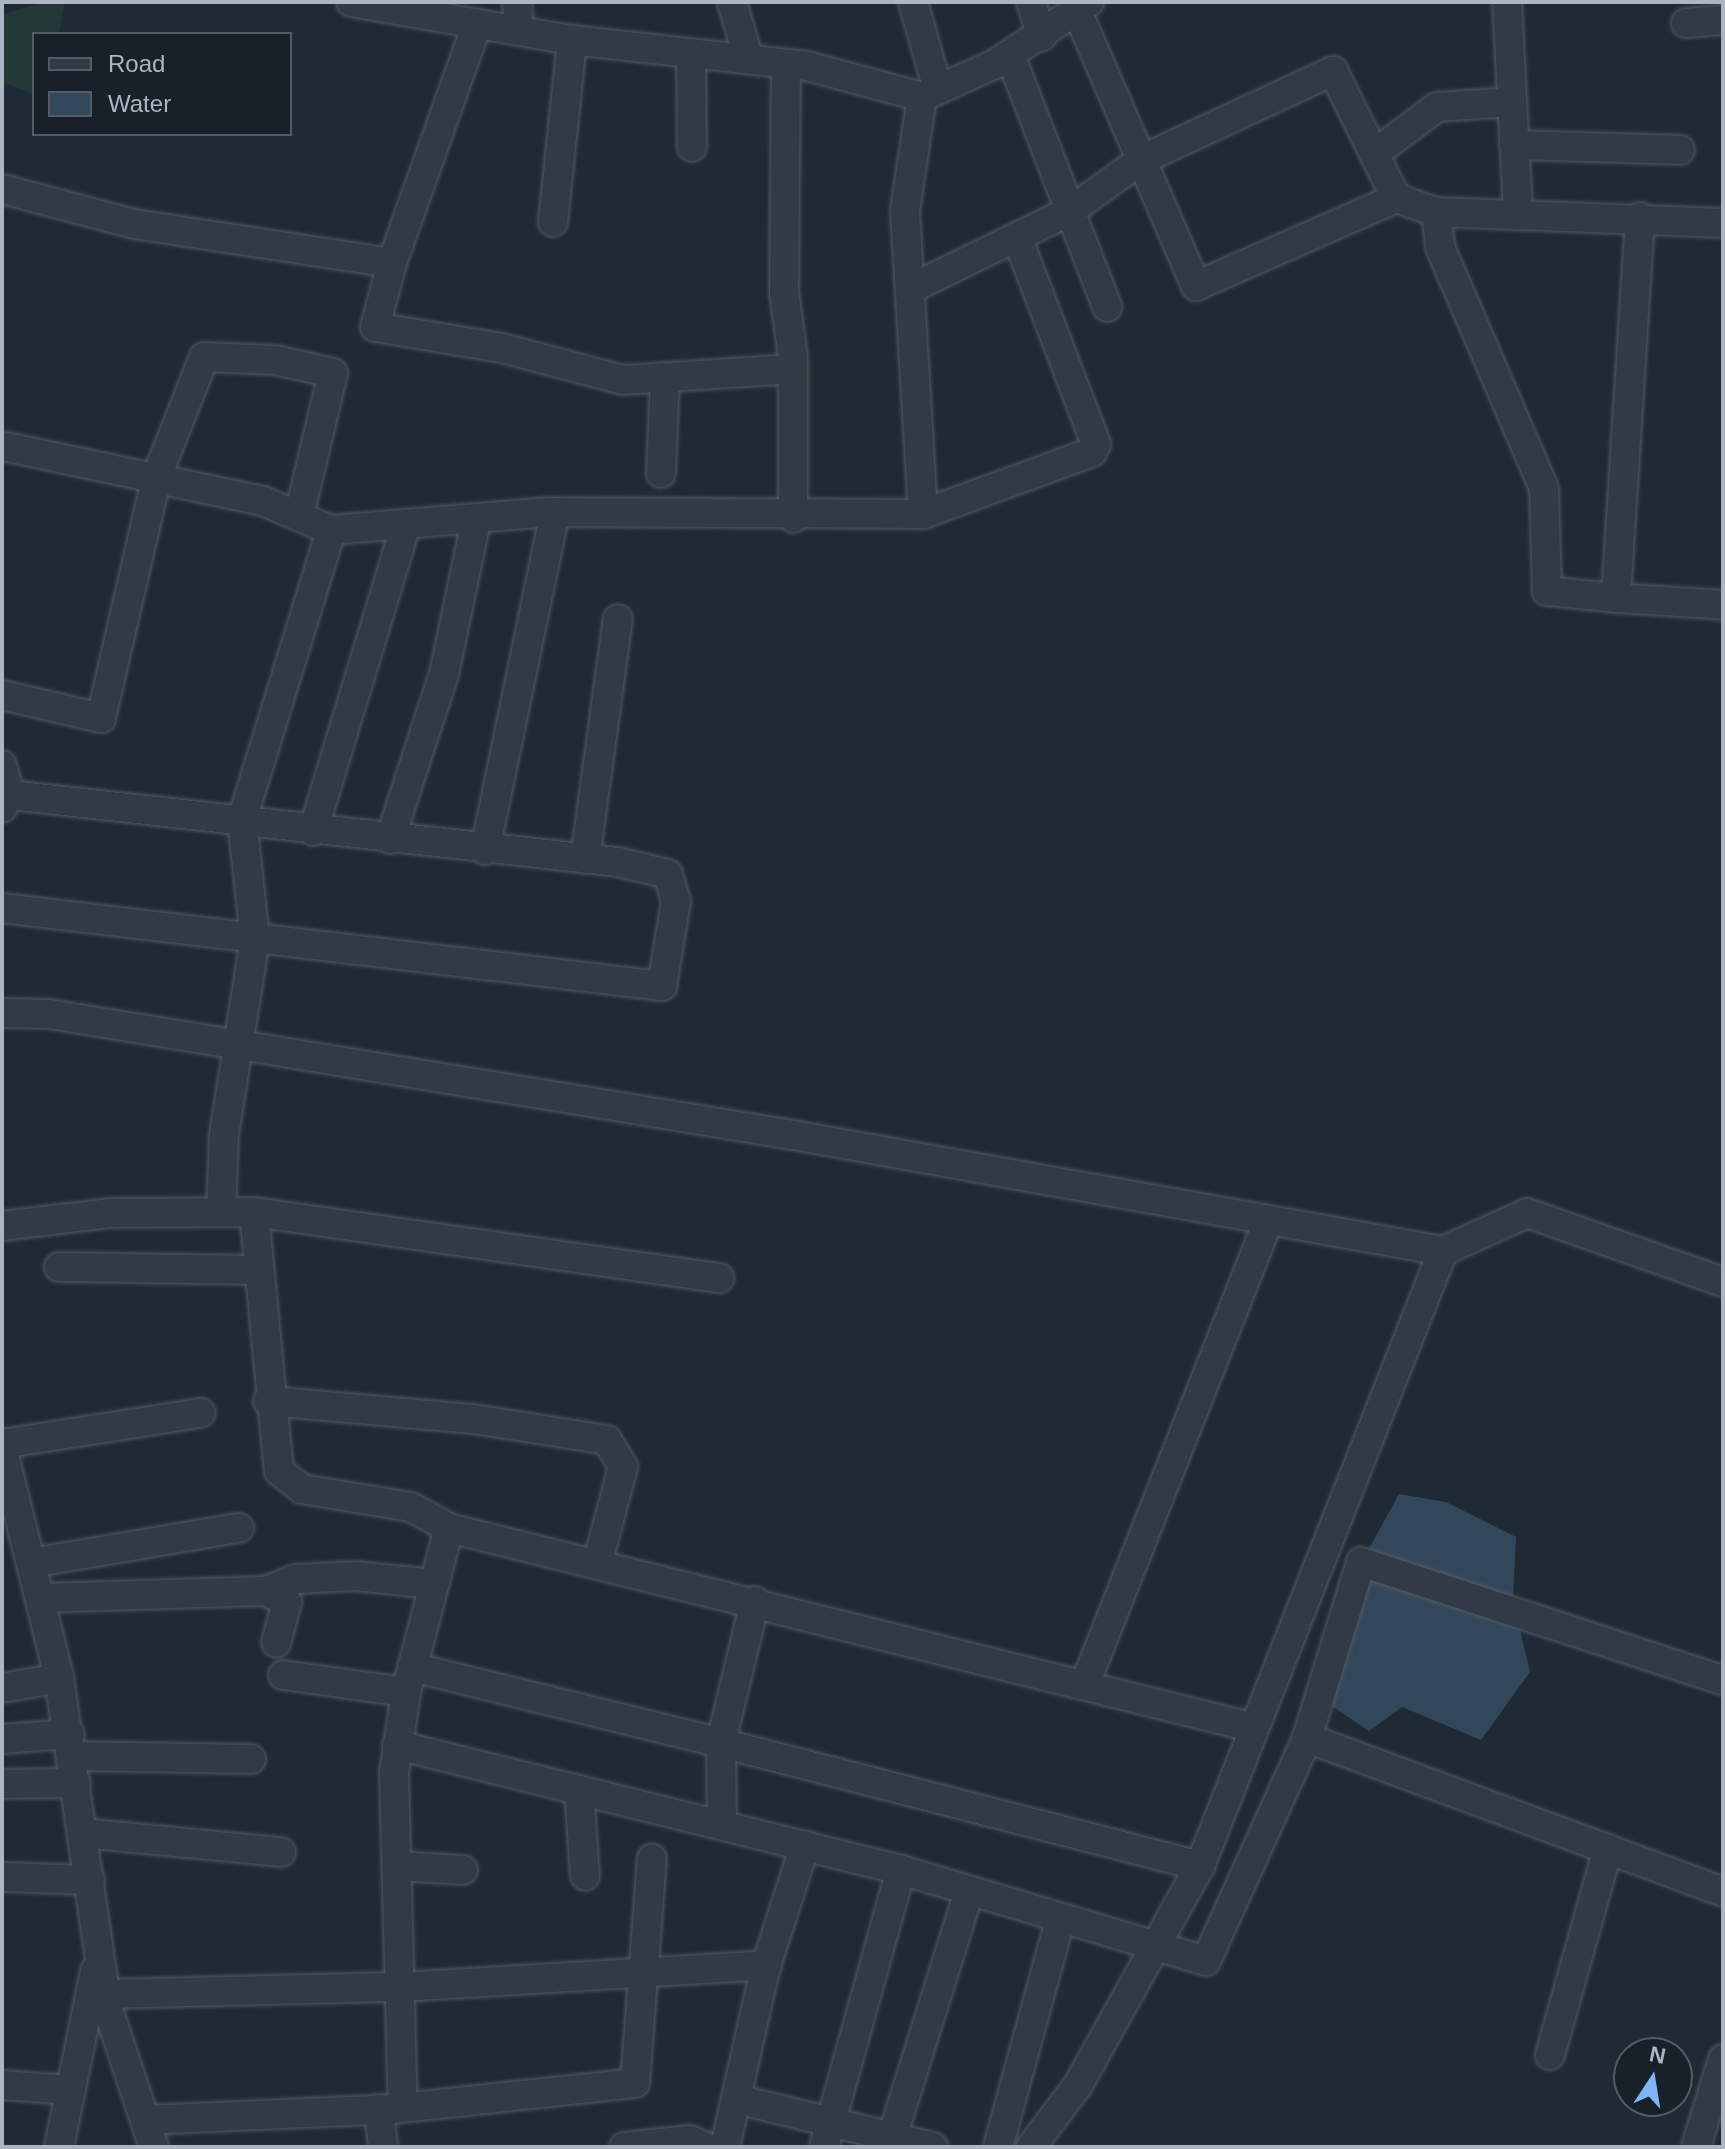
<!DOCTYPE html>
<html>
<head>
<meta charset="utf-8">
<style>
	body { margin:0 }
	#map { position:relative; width:1725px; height:2149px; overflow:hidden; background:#1f2a34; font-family:Arial,sans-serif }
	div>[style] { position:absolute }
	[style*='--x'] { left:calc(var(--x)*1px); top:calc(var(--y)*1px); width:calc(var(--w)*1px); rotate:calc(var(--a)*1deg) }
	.green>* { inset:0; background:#243837 }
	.water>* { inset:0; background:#33475b }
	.roads { filter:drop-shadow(0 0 2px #505963) drop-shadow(0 0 2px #505963) }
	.minor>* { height:28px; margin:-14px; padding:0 14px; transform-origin:14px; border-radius:14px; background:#323b45 }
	span { translate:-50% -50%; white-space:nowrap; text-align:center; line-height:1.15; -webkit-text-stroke:7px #182029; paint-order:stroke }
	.frame { position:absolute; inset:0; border:4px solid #acb6c2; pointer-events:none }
	.legend { position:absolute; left:32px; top:32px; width:260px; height:104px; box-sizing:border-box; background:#182029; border:2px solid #535c66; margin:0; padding:10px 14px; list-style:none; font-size:24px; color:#acb6c2 }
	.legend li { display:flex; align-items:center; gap:16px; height:40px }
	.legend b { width:40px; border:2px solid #535c66 }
	.north { position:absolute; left:1613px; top:2037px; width:80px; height:80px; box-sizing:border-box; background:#182029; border:2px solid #535c66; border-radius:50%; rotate:12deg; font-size:22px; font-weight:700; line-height:32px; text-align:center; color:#acb6c2 }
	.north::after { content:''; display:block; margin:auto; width:28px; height:36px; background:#80b5f3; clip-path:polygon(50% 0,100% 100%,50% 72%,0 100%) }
</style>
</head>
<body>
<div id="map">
	<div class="green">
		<i style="clip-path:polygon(45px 2px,65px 2px,59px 34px,34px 34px,34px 95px,2px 82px,2px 14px)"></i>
	</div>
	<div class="water">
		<i style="clip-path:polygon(1399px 1494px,1446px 1502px,1516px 1537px,1513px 1600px,1530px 1672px,1481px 1740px,1402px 1707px,1369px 1731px,1323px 1700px,1333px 1614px)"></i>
	</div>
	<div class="roads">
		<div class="minor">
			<i style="--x:351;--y:2;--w:224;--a:9.8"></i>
			<i style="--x:572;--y:40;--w:236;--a:6.3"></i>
			<i style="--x:807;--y:66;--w:119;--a:15.1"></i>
			<i style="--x:922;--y:97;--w:80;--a:-24.3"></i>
			<i style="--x:995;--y:64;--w:113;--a:-33.4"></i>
			<i style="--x:517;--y:2;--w:29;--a:86"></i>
			<i style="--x:732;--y:2;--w:60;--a:73.7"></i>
			<i style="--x:913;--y:2;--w:91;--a:74.1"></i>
			<i style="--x:1031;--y:2;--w:36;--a:72"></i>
			<i style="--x:1507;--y:2;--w:213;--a:87"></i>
			<i style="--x:1077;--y:11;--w:300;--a:66.6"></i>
			<i style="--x:1196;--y:286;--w:219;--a:-23.7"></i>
			<i style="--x:1396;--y:198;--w:42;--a:19.3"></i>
			<i style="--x:1436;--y:212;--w:287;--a:2.2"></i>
			<i style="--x:1686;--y:23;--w:37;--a:-5"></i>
			<i style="--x:691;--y:53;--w:94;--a:89.4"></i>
			<i style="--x:1010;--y:55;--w:270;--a:68.9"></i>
			<i style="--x:786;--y:64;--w:228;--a:90.5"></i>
			<i style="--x:784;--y:292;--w:66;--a:82.1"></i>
			<i style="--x:793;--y:357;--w:161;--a:90"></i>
			<i style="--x:922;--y:97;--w:115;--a:98.5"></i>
			<i style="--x:905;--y:211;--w:304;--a:86.6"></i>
			<i style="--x:1514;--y:145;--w:166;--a:1.7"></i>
			<i style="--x:1374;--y:154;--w:79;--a:-36.7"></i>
			<i style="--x:1437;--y:107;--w:75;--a:-3.8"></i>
			<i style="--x:2;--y:189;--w:137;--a:14.9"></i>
			<i style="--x:134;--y:224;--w:261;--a:8.6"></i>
			<i style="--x:392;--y:263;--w:254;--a:-70.4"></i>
			<i style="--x:1436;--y:212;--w:35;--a:83"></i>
			<i style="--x:1440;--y:247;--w:263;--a:66.7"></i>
			<i style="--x:1544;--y:489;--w:102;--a:88.3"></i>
			<i style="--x:1547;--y:591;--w:69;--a:5.8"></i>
			<i style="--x:1640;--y:217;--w:382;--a:93.6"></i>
			<i style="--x:1616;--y:598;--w:107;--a:3.7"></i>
			<i style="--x:553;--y:222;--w:183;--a:-84"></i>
			<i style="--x:392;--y:263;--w:66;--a:104.9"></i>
			<i style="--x:375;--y:327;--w:129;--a:9.4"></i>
			<i style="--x:502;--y:348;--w:125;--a:14.8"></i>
			<i style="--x:623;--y:380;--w:170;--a:-3.7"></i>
			<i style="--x:912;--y:288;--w:176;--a:-26"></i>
			<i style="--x:1070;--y:211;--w:87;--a:-35.7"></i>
			<i style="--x:1141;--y:160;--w:212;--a:-24.9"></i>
			<i style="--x:1333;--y:71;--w:142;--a:63.6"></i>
			<i style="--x:2;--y:446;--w:267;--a:11.9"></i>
			<i style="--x:263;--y:501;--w:74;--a:23.1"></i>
			<i style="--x:331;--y:530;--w:219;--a:-4.7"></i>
			<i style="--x:549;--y:512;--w:374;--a:0.3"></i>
			<i style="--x:923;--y:514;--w:180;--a:-20.1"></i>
			<i style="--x:1092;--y:452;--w:9;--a:-63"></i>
			<i style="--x:1096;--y:444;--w:222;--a:-110.9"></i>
			<i style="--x:661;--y:473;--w:96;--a:-87.6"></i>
			<i style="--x:2;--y:695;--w:102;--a:13.1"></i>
			<i style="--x:101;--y:718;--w:248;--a:-77"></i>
			<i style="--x:157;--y:476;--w:128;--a:-68.4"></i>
			<i style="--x:204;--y:357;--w:71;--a:2.4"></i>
			<i style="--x:275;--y:360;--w:59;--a:12.6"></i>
			<i style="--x:333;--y:373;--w:147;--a:103.4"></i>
			<i style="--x:2;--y:765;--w:31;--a:75"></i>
			<i style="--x:10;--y:795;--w:15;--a:122"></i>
			<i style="--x:313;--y:831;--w:316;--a:-73.1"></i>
			<i style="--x:390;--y:839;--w:174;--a:-71.9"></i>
			<i style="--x:444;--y:674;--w:156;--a:-78.2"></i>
			<i style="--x:485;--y:850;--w:345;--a:-78.3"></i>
			<i style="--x:585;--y:859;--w:242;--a:-82.2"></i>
			<i style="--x:2;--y:908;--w:665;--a:6.74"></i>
			<i style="--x:662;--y:986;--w:86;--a:-80.6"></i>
			<i style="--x:676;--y:901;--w:28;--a:-107"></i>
			<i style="--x:668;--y:874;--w:51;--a:-166.5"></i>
			<i style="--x:618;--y:862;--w:612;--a:-173.71"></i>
			<i style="--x:2;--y:1013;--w:47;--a:1.2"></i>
			<i style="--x:49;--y:1014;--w:754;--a:9.24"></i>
			<i style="--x:793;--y:1135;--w:660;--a:10.12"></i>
			<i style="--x:1443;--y:1251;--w:92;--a:-24.3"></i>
			<i style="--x:1527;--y:1213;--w:208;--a:19.4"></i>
			<i style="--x:221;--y:1212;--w:77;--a:-87.8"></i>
			<i style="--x:224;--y:1135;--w:198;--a:-81"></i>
			<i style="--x:255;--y:939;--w:120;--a:-96.2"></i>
			<i style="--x:242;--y:820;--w:303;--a:-72.9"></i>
			<i style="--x:254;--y:1212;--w:260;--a:84.5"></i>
			<i style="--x:279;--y:1471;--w:29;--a:38"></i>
			<i style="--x:302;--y:1489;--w:110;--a:9.4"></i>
			<i style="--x:411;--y:1507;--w:43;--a:28.9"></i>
			<i style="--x:449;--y:1528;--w:170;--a:104.7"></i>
			<i style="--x:406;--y:1692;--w:82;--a:98.4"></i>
			<i style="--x:394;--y:1773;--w:335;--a:88.5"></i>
			<i style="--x:2;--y:1226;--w:108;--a:-6.9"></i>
			<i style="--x:109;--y:1213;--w:145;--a:-0.4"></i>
			<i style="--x:254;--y:1212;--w:470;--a:8.1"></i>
			<i style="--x:59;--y:1267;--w:198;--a:0.9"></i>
			<i style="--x:268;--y:1401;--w:206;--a:5"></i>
			<i style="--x:473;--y:1419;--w:136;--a:8.9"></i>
			<i style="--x:607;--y:1440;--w:31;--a:59"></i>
			<i style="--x:623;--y:1467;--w:97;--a:104.9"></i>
			<i style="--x:2;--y:1444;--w:201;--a:-8.9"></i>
			<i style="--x:2;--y:1447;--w:238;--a:76.1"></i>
			<i style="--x:59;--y:1678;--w:331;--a:81.7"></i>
			<i style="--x:107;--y:2006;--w:149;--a:71.6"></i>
			<i style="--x:449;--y:1528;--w:826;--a:13.94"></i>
			<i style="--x:31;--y:1563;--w:211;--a:-9.6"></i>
			<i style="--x:266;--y:1591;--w:32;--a:-22"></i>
			<i style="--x:296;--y:1579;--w:59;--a:-2.9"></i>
			<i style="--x:355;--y:1576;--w:80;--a:5.7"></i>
			<i style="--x:40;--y:1598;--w:226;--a:-1.8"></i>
			<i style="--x:266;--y:1591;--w:24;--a:28"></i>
			<i style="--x:287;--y:1602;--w:42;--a:105"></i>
			<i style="--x:755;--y:1601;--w:146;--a:103.5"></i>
			<i style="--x:721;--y:1743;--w:495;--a:14.4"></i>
			<i style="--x:412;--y:1667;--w:318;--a:13.8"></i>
			<i style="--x:721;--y:1743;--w:81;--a:89.3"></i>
			<i style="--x:283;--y:1675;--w:124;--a:7.9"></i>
			<i style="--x:1085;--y:1684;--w:499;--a:-68.4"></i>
			<i style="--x:2;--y:1688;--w:58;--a:-10"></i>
			<i style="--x:1307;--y:1738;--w:184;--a:-72.9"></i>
			<i style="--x:1361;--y:1562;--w:381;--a:18.1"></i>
			<i style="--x:2;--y:1739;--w:68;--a:-4.2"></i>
			<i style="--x:397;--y:1745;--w:519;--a:13.93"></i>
			<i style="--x:901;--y:1870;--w:318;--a:16.6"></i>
			<i style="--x:1206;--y:1961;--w:245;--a:-65.6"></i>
			<i style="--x:1307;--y:1738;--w:444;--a:20.3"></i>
			<i style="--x:73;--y:1756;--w:178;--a:1"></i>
			<i style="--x:2;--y:1784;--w:74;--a:-0.8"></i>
			<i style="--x:579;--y:1790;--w:86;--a:86"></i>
			<i style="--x:83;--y:1833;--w:199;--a:5.5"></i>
			<i style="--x:397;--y:1866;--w:66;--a:3.5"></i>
			<i style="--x:2;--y:1877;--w:88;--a:2"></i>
			<i style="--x:106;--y:1994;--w:294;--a:-1.4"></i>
			<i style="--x:400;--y:1987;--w:368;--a:-3.4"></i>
			<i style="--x:1550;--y:2055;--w:214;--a:-74.3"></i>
			<i style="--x:2;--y:2085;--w:69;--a:4.1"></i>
			<i style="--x:736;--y:2099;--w:203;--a:13.7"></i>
			<i style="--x:379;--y:2109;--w:38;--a:84"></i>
			<i style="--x:145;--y:2120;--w:247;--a:-2.5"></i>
			<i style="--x:392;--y:2109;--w:244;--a:-6.1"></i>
			<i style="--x:635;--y:2083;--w:225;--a:-85.7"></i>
			<i style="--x:59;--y:2147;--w:180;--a:-78.4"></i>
			<i style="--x:624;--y:2147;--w:66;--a:-6.1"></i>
			<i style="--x:690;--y:2140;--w:17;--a:24"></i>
			<i style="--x:725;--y:2147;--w:182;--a:-77.3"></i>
			<i style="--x:765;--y:1969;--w:130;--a:-72.1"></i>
			<i style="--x:824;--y:2147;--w:288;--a:-74.5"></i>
			<i style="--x:889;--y:2147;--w:267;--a:-72.6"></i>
			<i style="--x:998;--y:2147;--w:234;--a:-74.7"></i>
			<i style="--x:1031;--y:2147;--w:78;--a:-52.8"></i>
			<i style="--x:1078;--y:2085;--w:251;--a:-60.9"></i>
			<i style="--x:1200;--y:1866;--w:661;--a:-68.44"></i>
			<i style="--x:1696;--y:2147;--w:92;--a:-72.9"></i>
		</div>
	</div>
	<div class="frame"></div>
	<ul class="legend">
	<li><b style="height:10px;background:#323b45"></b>Road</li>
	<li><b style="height:22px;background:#33475b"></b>Water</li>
	</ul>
	<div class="north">N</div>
</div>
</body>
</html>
